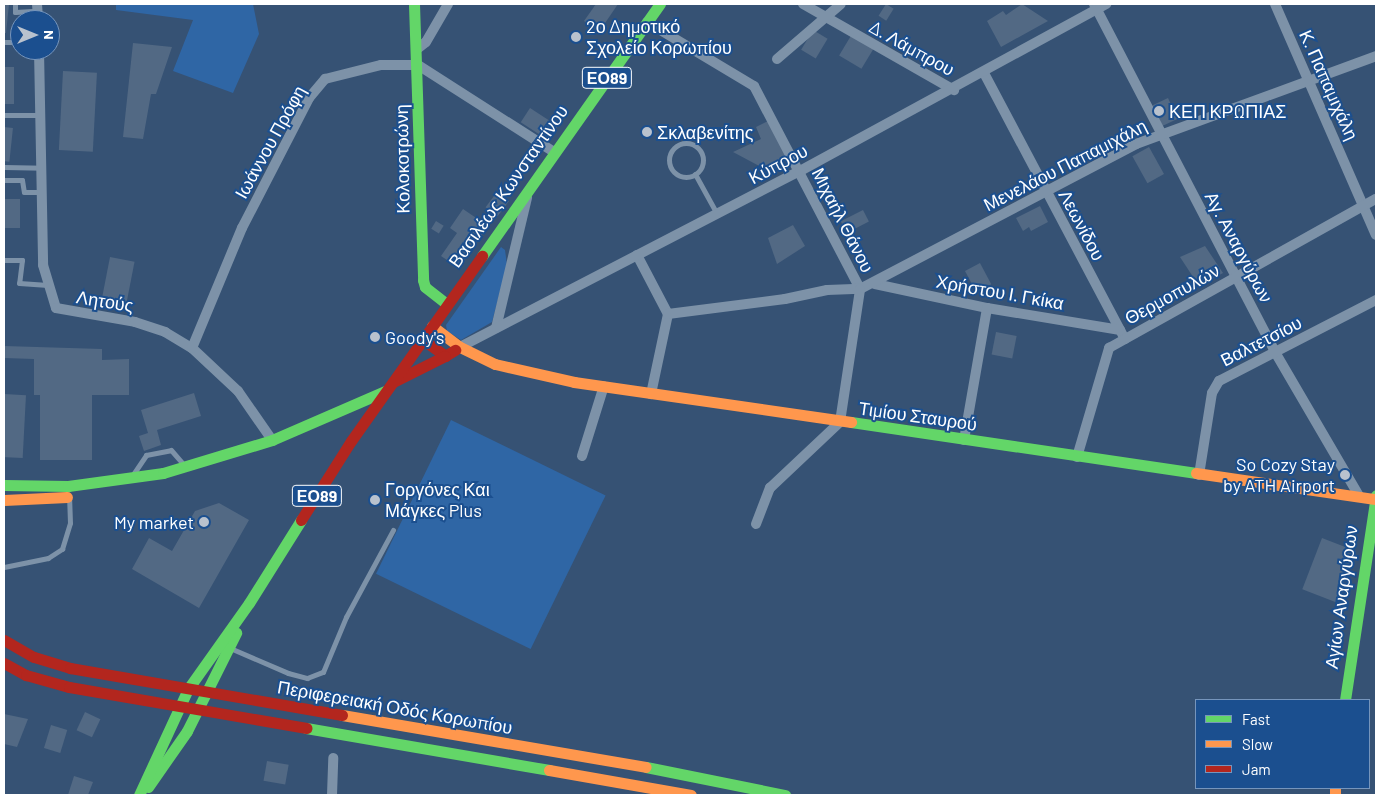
<!DOCTYPE html>
<html>
<head>
<meta charset="utf-8">
<style>
	body { margin:0 }
	#map { position:relative; width:1380px; height:799px; overflow:hidden; background:#365274; font-family:Barlow,sans-serif }
	div>[style] { position:absolute }
	[style*='--x'] { left:calc(var(--x)*1px); top:calc(var(--y)*1px); width:calc(var(--w)*1px); rotate:calc(var(--a)*1deg) }
	.green>* { inset:0; background:#2f66a5; transform-origin:0 0 }
	.building>* { inset:0; background:#526984; transform-origin:0 0 }
	.lane>* { height:5px; margin:-2.5px; padding:0 2.5px; transform-origin:2.5px; border-radius:2.5px; background:#7d92a8 }
	.lane>.ring { margin:-2.5px; padding:0; box-sizing:content-box; background:none; border:5px solid #7d92a8; border-radius:50% }
	.street>* { height:10px; margin:-5px; padding:0 5px; transform-origin:5px; border-radius:5px; background:#7d92a8 }
	.fast>* { height:11px; margin:-5.5px; padding:0 5.5px; transform-origin:5.5px; border-radius:5.5px; background:#63d668 }
	.slow>* { height:11px; margin:-5.5px; padding:0 5.5px; transform-origin:5.5px; border-radius:5.5px; background:#ff974d }
	.jam>* { height:11px; margin:-5.5px; padding:0 5.5px; transform-origin:5.5px; border-radius:5.5px; background:#b3261e }
	.dots>* { width:14px; height:14px; translate:-50% -50%; box-sizing:border-box; border:2px solid #1b4f8f; border-radius:50% }
	span { translate:-50% -50%; white-space:nowrap; text-align:center; line-height:1.15; -webkit-text-stroke:4px #1b4f8f; paint-order:stroke }
	.shield-label span { padding:1px 4px; background:#1b4f8f; border:1px solid; border-radius:4px; -webkit-text-stroke-width:0 }
	.shield-label { font-size:16px; color:#fff; font-weight:700 }
	.poi-label { font-size:18px; color:#fff }
	.left { translate:0 -50%; text-align:left }
	.right { translate:-100% -50%; text-align:right }
	.street-label { font-size:18px; color:#fff }
	.frame { position:absolute; inset:0; border:5px solid #fff; pointer-events:none }
	.legend { position:absolute; left:1195px; top:699px; width:175px; height:90px; box-sizing:border-box; background:#1b4f8f; border:1px solid #7695bc; margin:0; padding:6px 9px; list-style:none; font-size:15px; color:#fff }
	.legend li { display:flex; align-items:center; gap:10px; height:25px }
	.legend b { width:25px; border:1px solid #7695bc }
	.north { position:absolute; left:10px; top:10px; width:50px; height:50px; box-sizing:border-box; background:#1b4f8f; border:1px solid #7695bc; border-radius:50%; rotate:90deg; font-size:14px; font-weight:700; line-height:20px; text-align:center; color:#fff }
	.north::after { content:''; display:block; margin:auto; width:18px; height:22px; background:#b9c2ce; clip-path:polygon(50% 0,100% 100%,50% 72%,0 100%) }
</style>
</head>
<body>
<div id="map">
	<div class="green">
		<i style="clip-path:polygon(116px 4px,253px 4px,259px 34px,233px 93px,173px 71px,193px 20px,116px 10px)"></i>
		<i style="clip-path:polygon(501px 247px,505px 250px,507px 265px,492px 322px,461px 340px,447px 331px,446px 325px)"></i>
		<i style="left:451px;top:420px;width:172px;height:171px;rotate:26deg"></i>
	</div>
	<div class="building">
		<i style="clip-path:polygon(4px 4px,9px 4px,6px 33px,4px 33px)"></i>
		<i style="clip-path:polygon(596px 4px,618px 4px,599px 32px,584px 21px)"></i>
		<i style="left:886px;top:4px;width:9px;height:14px;rotate:32deg"></i>
		<i style="clip-path:polygon(1022px 4px,1048px 21px,1001px 47px,987px 21px,1003px 11px,1006px 15px)"></i>
		<i style="left:813px;top:30px;width:17px;height:23px;rotate:31deg"></i>
		<i style="left:852px;top:34px;width:26px;height:25px;rotate:31deg"></i>
		<i style="clip-path:polygon(133px 43px,172px 47px,156px 94px,151px 94px,143px 139px,123px 137px)"></i>
		<i style="left:4px;top:67px;width:10px;height:37px"></i>
		<i style="left:63px;top:71px;width:34px;height:79px;rotate:3deg"></i>
		<i style="left:1168px;top:98px;width:23px;height:17px;rotate:65deg"></i>
		<i style="left:530px;top:108px;width:33px;height:17px;rotate:33deg"></i>
		<i style="clip-path:polygon(770px 120px,788px 156px,763px 168px,733px 152px,761px 139px,756px 127px)"></i>
		<i style="left:4px;top:127px;width:9px;height:34px;rotate:6deg"></i>
		<i style="left:1149px;top:147px;width:31px;height:19px;rotate:61deg"></i>
		<i style="left:497px;top:192px;width:15px;height:19px;rotate:37deg"></i>
		<i style="left:4px;top:199px;width:16px;height:29px"></i>
		<i style="clip-path:polygon(1040px 206px,1048px 222px,1031px 231px,1029px 227px,1023px 231px,1016px 218px)"></i>
		<i style="clip-path:polygon(463px 209px,488px 226px,459px 268px,441px 256px,457px 233px,450px 228px)"></i>
		<i style="left:863px;top:210px;width:13px;height:25px;rotate:63deg"></i>
		<i style="left:436px;top:221px;width:9px;height:9px;rotate:32deg"></i>
		<i style="clip-path:polygon(793px 225px,805px 246px,777px 264px,768px 238px)"></i>
		<i style="clip-path:polygon(1205px 246px,1223px 273px,1199px 286px,1180px 257px)"></i>
		<i style="left:110px;top:257px;width:25px;height:50px;rotate:11deg"></i>
		<i style="left:980px;top:263px;width:24px;height:17px;rotate:62deg"></i>
		<i style="left:996px;top:332px;width:21px;height:23px;rotate:11deg"></i>
		<i style="clip-path:polygon(4px 346px,102px 349px,102px 360px,129px 359px,129px 395px,92px 395px,92px 460px,40px 460px,40px 395px,34px 395px,34px 359px,4px 358px)"></i>
		<i style="clip-path:polygon(194px 393px,201px 416px,157px 430px,161px 445px,144px 451px,139px 436px,148px 433px,141px 410px)"></i>
		<i style="left:4px;top:394px;width:22px;height:63px;rotate:3deg"></i>
		<i style="clip-path:polygon(219px 503px,249px 520px,199px 608px,132px 569px,149px 538px,172px 551px,195px 511px)"></i>
		<i style="left:1322px;top:538px;width:36px;height:55px;rotate:21deg"></i>
		<i style="left:85px;top:712px;width:17px;height:20px;rotate:25deg"></i>
		<i style="clip-path:polygon(4px 714px,28px 719px,17px 747px,4px 744px)"></i>
		<i style="left:51px;top:725px;width:17px;height:24px;rotate:17deg"></i>
		<i style="left:267px;top:761px;width:22px;height:20px;rotate:10deg"></i>
		<i style="clip-path:polygon(74px 776px,93px 782px,88px 795px,68px 795px)"></i>
	</div>
	<div class="lane">
		<i style="--x:15;--y:4;--w:8;--a:90"></i>
		<i style="--x:15;--y:12;--w:22;--a:-3"></i>
		<i style="--x:4;--y:42;--w:16;--a:0"></i>
		<i style="--x:4;--y:115;--w:37;--a:0"></i>
		<i class="ring" style="left:669px;top:143px;width:29px;height:29px"></i>
		<i style="--x:4;--y:167;--w:39;--a:1"></i>
		<i style="--x:695;--y:174;--w:46;--a:61.2"></i>
		<i style="--x:4;--y:180;--w:18;--a:0"></i>
		<i style="--x:22;--y:180;--w:12;--a:81"></i>
		<i style="--x:24;--y:192;--w:19;--a:0"></i>
		<i style="--x:4;--y:260;--w:18;--a:0"></i>
		<i style="--x:22;--y:260;--w:23;--a:97"></i>
		<i style="--x:19;--y:283;--w:29;--a:4"></i>
		<i style="--x:134;--y:473;--w:22;--a:-56"></i>
		<i style="--x:146;--y:455;--w:25;--a:-11"></i>
		<i style="--x:171;--y:450;--w:20;--a:49"></i>
		<i style="--x:4;--y:567;--w:45;--a:-11.6"></i>
		<i style="--x:48;--y:558;--w:17;--a:-33"></i>
		<i style="--x:62;--y:549;--w:27;--a:-73"></i>
		<i style="--x:70;--y:523;--w:24;--a:-92"></i>
		<i style="--x:230;--y:648;--w:63;--a:23.3"></i>
		<i style="--x:288;--y:673;--w:20;--a:15"></i>
		<i style="--x:307;--y:678;--w:17;--a:-21"></i>
		<i style="--x:323;--y:672;--w:60;--a:-67.3"></i>
		<i style="--x:346;--y:617;--w:99;--a:-61.6"></i>
	</div>
	<div class="street">
		<i style="--x:37;--y:4;--w:16;--a:86"></i>
		<i style="--x:803;--y:4;--w:174;--a:29.7"></i>
		<i style="--x:1094;--y:4;--w:392;--a:62.5"></i>
		<i style="--x:1275;--y:352;--w:167;--a:59.7"></i>
		<i style="--x:1275;--y:4;--w:252;--a:66.4"></i>
		<i style="--x:647;--y:22;--w:125;--a:30.9"></i>
		<i style="--x:754;--y:86;--w:229;--a:62.4"></i>
		<i style="--x:417;--y:49;--w:11;--a:-38"></i>
		<i style="--x:426;--y:42;--w:44;--a:-59.9"></i>
		<i style="--x:39;--y:50;--w:215;--a:88.9"></i>
		<i style="--x:43;--y:265;--w:45;--a:73.2"></i>
		<i style="--x:56;--y:308;--w:80;--a:10"></i>
		<i style="--x:135;--y:322;--w:32;--a:18"></i>
		<i style="--x:165;--y:332;--w:31;--a:31"></i>
		<i style="--x:192;--y:348;--w:63;--a:43.1"></i>
		<i style="--x:238;--y:391;--w:60;--a:55.2"></i>
		<i style="--x:777;--y:59;--w:84;--a:-40.7"></i>
		<i style="--x:984;--y:73;--w:301;--a:62.1"></i>
		<i style="--x:637;--y:255;--w:67;--a:62.3"></i>
		<i style="--x:668;--y:314;--w:82;--a:102"></i>
		<i style="--x:875;--y:284;--w:115;--a:12.1"></i>
		<i style="--x:987;--y:308;--w:135;--a:9.4"></i>
		<i style="--x:668;--y:314;--w:118;--a:-7.3"></i>
		<i style="--x:785;--y:299;--w:43;--a:-12.1"></i>
		<i style="--x:827;--y:290;--w:33;--a:-2"></i>
		<i style="--x:860;--y:289;--w:312;--a:-27.7"></i>
		<i style="--x:1136;--y:144;--w:256;--a:-20.1"></i>
		<i style="--x:496;--y:328;--w:134;--a:-76.6"></i>
		<i style="--x:460;--y:347;--w:383;--a:-27.4"></i>
		<i style="--x:800;--y:171;--w:349;--a:-28.6"></i>
		<i style="--x:192;--y:348;--w:130;--a:-67.4"></i>
		<i style="--x:242;--y:228;--w:146;--a:-62.7"></i>
		<i style="--x:309;--y:98;--w:25;--a:-50"></i>
		<i style="--x:325;--y:79;--w:58;--a:-14"></i>
		<i style="--x:381;--y:65;--w:37;--a:0"></i>
		<i style="--x:418;--y:65;--w:161;--a:32.6"></i>
		<i style="--x:964;--y:440;--w:134;--a:-80.1"></i>
		<i style="--x:582;--y:456;--w:73;--a:-72.6"></i>
		<i style="--x:1077;--y:457;--w:114;--a:-73.6"></i>
		<i style="--x:1109;--y:348;--w:306;--a:-29.2"></i>
		<i style="--x:1199;--y:475;--w:83;--a:-81"></i>
		<i style="--x:1212;--y:393;--w:14;--a:-60"></i>
		<i style="--x:1219;--y:381;--w:177;--a:-27.3"></i>
		<i style="--x:756;--y:524;--w:39;--a:-69"></i>
		<i style="--x:770;--y:488;--w:96;--a:-43.3"></i>
		<i style="--x:840;--y:422;--w:134;--a:-81.4"></i>
		<i style="--x:332;--y:795;--w:37;--a:-88"></i>
	</div>
	<div class="fast">
		<i style="--x:414;--y:4;--w:276;--a:88.1"></i>
		<i style="--x:423;--y:280;--w:7;--a:74"></i>
		<i style="--x:425;--y:287;--w:28;--a:38"></i>
		<i style="--x:482;--y:256;--w:309;--a:-54.8"></i>
		<i style="--x:851;--y:422;--w:349;--a:8.4"></i>
		<i style="--x:4;--y:485;--w:64;--a:0.9"></i>
		<i style="--x:68;--y:486;--w:96;--a:-7.8"></i>
		<i style="--x:163;--y:473;--w:114;--a:-16.8"></i>
		<i style="--x:272;--y:440;--w:123;--a:-23.4"></i>
		<i style="--x:1345;--y:700;--w:207;--a:-81.4"></i>
		<i style="--x:306;--y:728;--w:247;--a:9.8"></i>
		<i style="--x:646;--y:767;--w:142;--a:11.4"></i>
		<i style="--x:148;--y:787;--w:68;--a:-55.1"></i>
		<i style="--x:187;--y:731;--w:110;--a:-63.4"></i>
		<i style="--x:139;--y:795;--w:117;--a:-65.2"></i>
		<i style="--x:188;--y:689;--w:105;--a:-54.7"></i>
		<i style="--x:249;--y:603;--w:98;--a:-57.9"></i>
	</div>
	<div class="slow">
		<i style="--x:432;--y:326;--w:35;--a:37"></i>
		<i style="--x:460;--y:347;--w:39;--a:26"></i>
		<i style="--x:495;--y:364;--w:81;--a:12.8"></i>
		<i style="--x:574;--y:382;--w:280;--a:8.2"></i>
		<i style="--x:1196;--y:473;--w:181;--a:8.3"></i>
		<i style="--x:4;--y:500;--w:63;--a:-2.7"></i>
		<i style="--x:342;--y:715;--w:308;--a:9.7"></i>
		<i style="--x:549;--y:770;--w:144;--a:10"></i>
		<i style="--x:1335;--y:788;--w:7;--a:90"></i>
	</div>
	<div class="jam">
		<i style="--x:422;--y:339;--w:29;--a:36"></i>
		<i style="--x:445;--y:356;--w:12;--a:-31"></i>
		<i style="--x:393;--y:382;--w:58;--a:-26.6"></i>
		<i style="--x:301;--y:520;--w:93;--a:-57.7"></i>
		<i style="--x:351;--y:441;--w:227;--a:-54.7"></i>
		<i style="--x:4;--y:640;--w:34;--a:30"></i>
		<i style="--x:34;--y:657;--w:38;--a:17"></i>
		<i style="--x:70;--y:668;--w:276;--a:9.8"></i>
		<i style="--x:4;--y:663;--w:25;--a:29"></i>
		<i style="--x:26;--y:675;--w:45;--a:15.6"></i>
		<i style="--x:69;--y:687;--w:241;--a:9.8"></i>
	</div>
	<div class="dots">
		<i style="left:576px;top:37px;background:#b9c2ce"></i>
		<i style="left:1159px;top:111px;background:#b9c2ce"></i>
		<i style="left:647px;top:132px;background:#b9c2ce"></i>
		<i style="left:375px;top:337px;background:#b9c2ce"></i>
		<i style="left:1345px;top:475px;background:#b9c2ce"></i>
		<i style="left:375px;top:500px;background:#b9c2ce"></i>
		<i style="left:204px;top:522px;background:#b9c2ce"></i>
	</div>
	<div class="shield-label">
		<span style="left:607px;top:78px">ΕΟ89</span>
		<span style="left:317px;top:496px">ΕΟ89</span>
	</div>
	<div class="poi-label">
		<span class="left" style="left:586px;top:37px">2ο Δημοτικό<br>Σχολείο Κορωπίου</span>
		<span class="left" style="left:1169px;top:111px">ΚΕΠ ΚΡΩΠΙΑΣ</span>
		<span class="left" style="left:657px;top:132px">Σκλαβενίτης</span>
		<span class="left" style="left:385px;top:337px">Goody's</span>
		<span class="right" style="left:1335px;top:475px">So Cozy Stay<br>by ATH Airport</span>
		<span class="left" style="left:385px;top:500px">Γοργόνες Και<br>Μάγκες Plus</span>
		<span class="right" style="left:194px;top:522px">My market</span>
	</div>
	<div class="street-label">
		<span style="left:912px;top:48px;rotate:29deg">Δ. Λάμπρου</span>
		<span style="left:1329px;top:85px;rotate:66deg">Κ. Παπαμιχάλη</span>
		<span style="left:270px;top:142px;rotate:-61deg">Ιωάννου Πρόφη</span>
		<span style="left:402px;top:159px;rotate:-91deg">Κολοκοτρώνη</span>
		<span style="left:778px;top:164px;rotate:-28deg">Κύπρου</span>
		<span style="left:1065px;top:165px;rotate:-27deg">Μενελάου Παπαμιχάλη</span>
		<span style="left:508px;top:186px;rotate:-55deg">Βασιλέως Κωνσταντίνου</span>
		<span style="left:843px;top:220px;rotate:63deg">Μιχαήλ Θάνου</span>
		<span style="left:1082px;top:225px;rotate:62deg">Λεωνίδου</span>
		<span style="left:1239px;top:247px;rotate:62deg">Αγ. Αναργύρων</span>
		<span style="left:1000px;top:292px;rotate:10deg">Χρήστου Ι. Γκίκα</span>
		<span style="left:1172px;top:294px;rotate:-29deg">Θερμοπυλών</span>
		<span style="left:105px;top:301px;rotate:9deg">Λητούς</span>
		<span style="left:1261px;top:341px;rotate:-27deg">Βαλτετσίου</span>
		<span style="left:918px;top:416px;rotate:8deg">Τιμίου Σταυρού</span>
		<span style="left:1341px;top:597px;rotate:-82deg">Αγίων Αναργύρων</span>
		<span style="left:395px;top:707px;rotate:10deg">Περιφερειακή Οδός Κορωπίου</span>
	</div>
	<div class="frame"></div>
	<ul class="legend">
	<li><b style="height:6px;background:#63d668"></b>Fast</li>
	<li><b style="height:6px;background:#ff974d"></b>Slow</li>
	<li><b style="height:6px;background:#b3261e"></b>Jam</li>
	</ul>
	<div class="north">N</div>
</div>
</body>
</html>
